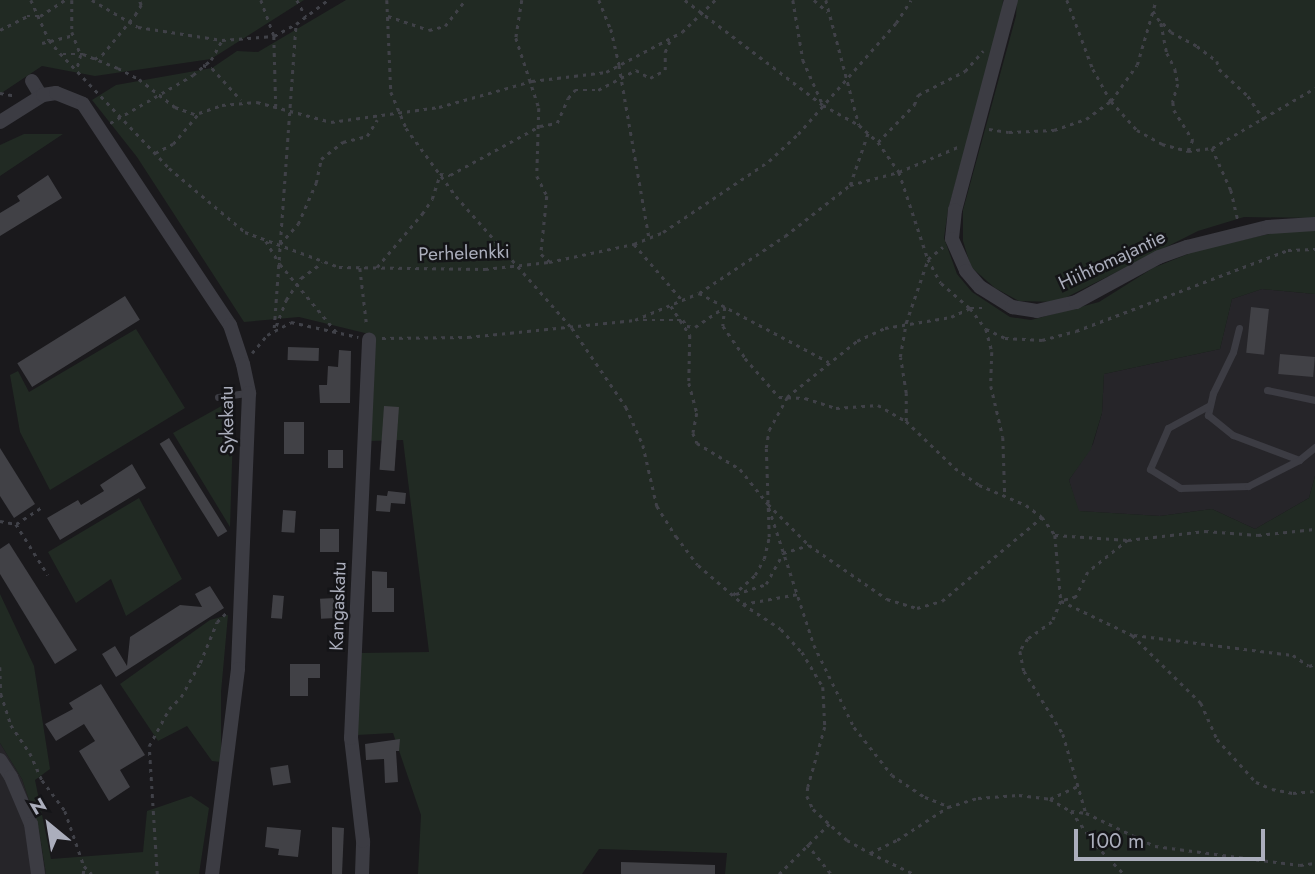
<!DOCTYPE html>
<html>
<head>
<meta charset="utf-8">
<style>
	body { margin:0 }
	#map { position:relative; width:1315px; height:874px; overflow:hidden; background:#1a191c; font-family:Jost,sans-serif }
	div>[style] { position:absolute }
	[style*='--x'] { left:calc(var(--x)*1px); top:calc(var(--y)*1px); width:calc(var(--w)*1px); rotate:calc(var(--a)*1deg) }
	.built>* { inset:0; background:#262529 }
	.green>* { inset:0; background:#212a23 }
	.building>* { inset:0; background:#414146; transform-origin:0 0 }
	.path>* { height:2.5px; margin-top:-1.25px; transform-origin:0; background:repeating-linear-gradient(90deg,#404148 0 3.5px,transparent 0 8.5px) }
	.lane>* { height:7px; margin:-3.5px; padding:0 3.5px; transform-origin:3.5px; border-radius:3.5px; background:#3c3c43 }
	.street>* { height:14px; margin:-7px; padding:0 7px; transform-origin:7px; border-radius:7px; background:#3c3c43 }
	span { translate:-50% -50%; white-space:nowrap; text-align:center; line-height:1.15; -webkit-text-stroke:5px #141417; paint-order:stroke }
	.street-label { font-size:19px; color:#abaebc }
	.north { position:absolute; left:14px; top:790px; width:70px; height:70px; -webkit-text-stroke:5px #141417; paint-order:stroke; rotate:330deg; font-size:19px; font-weight:700; line-height:28px; text-align:center; color:#abaebc }
	.north::after { content:''; display:block; margin:auto; width:24px; height:32px; background:#abaebc; clip-path:polygon(50% 0,100% 100%,50% 72%,0 100%) }
	.scale { position:absolute; left:1074px; top:829px; width:191px; height:32px; box-sizing:border-box; border:4px solid #abaebc; border-top:0; padding-left:9px; font-size:21px; line-height:24px; white-space:nowrap; color:#abaebc; -webkit-text-stroke:5px #141417; paint-order:stroke }
</style>
</head>
<body>
<div id="map">
	<div class="built">
		<i style="clip-path:polygon(1262px 289px,1315px 294px,1315px 476px,1309px 498px,1255px 529px,1212px 509px,1160px 516px,1078px 511px,1069px 480px,1093px 444px,1102px 413px,1104px 374px,1220px 349px,1232px 299px)"></i>
		<i style="clip-path:polygon(0 743px,22px 779px,39px 830px,46px 874px,0 874px)"></i>
	</div>
	<div class="green">
		<i style="clip-path:polygon(0 0,304px 0,211px 59px,95px 76px,42px 66px,0 94px)"></i>
		<i style="clip-path:polygon(346px 0,1003px 0,1002px 14px,948px 210px,944px 238px,957px 274px,972px 292px,1010px 317px,1031px 320px,1099px 302px,1153px 268px,1198px 250px,1300px 227px,1315px 228px,1315px 294px,1262px 289px,1232px 299px,1220px 349px,1104px 374px,1102px 413px,1091px 449px,1069px 480px,1079px 511px,1160px 516px,1212px 509px,1255px 529px,1309px 498px,1315px 476px,1315px 874px,725px 874px,727px 853px,599px 849px,582px 874px,418px 874px,421px 815px,393px 733px,357px 735px,361px 653px,429px 652px,403px 440px,369px 441px,369px 334px,299px 317px,244px 322px,137px 157px,92px 100px,116px 85px,212px 68px,237px 51px,258px 52px)"></i>
		<i style="clip-path:polygon(1017px 0,1315px 0,1315px 218px,1244px 217px,1198px 231px,1057px 302px,1019px 301px,995px 288px,971px 267px,963px 241px,963px 210px,1016px 16px)"></i>
		<i style="clip-path:polygon(24px 134px,63px 134px,0 176px,0 145px)"></i>
		<i style="clip-path:polygon(136px 329px,185px 408px,50px 490px,20px 432px,10px 375px,18px 371px,29px 392px)"></i>
		<i style="clip-path:polygon(234px 399px,230px 527px,173px 433px)"></i>
		<i style="clip-path:polygon(139px 498px,182px 579px,126px 616px,111px 579px,76px 603px,48px 552px)"></i>
		<i style="clip-path:polygon(0 594px,34px 666px,50px 769px,35px 780px,51px 859px,143px 852px,147px 811px,191px 796px,209px 808px,199px 874px,46px 874px,39px 830px,22px 779px,0 743px)"></i>
		<i style="clip-path:polygon(228px 615px,221px 692px,221px 762px,212px 761px,187px 726px,158px 741px,120px 684px,210px 620px)"></i>
	</div>
	<div class="building">
		<i style="clip-path:polygon(48px 175px,62px 198px,0 236px,0 213px,20px 201px,17px 196px)"></i>
		<i style="left:125px;top:296px;width:28px;height:127px;rotate:58deg"></i>
		<i style="left:1251px;top:307px;width:18px;height:46px;rotate:6deg"></i>
		<i style="left:288px;top:347px;width:31px;height:13px;rotate:2deg"></i>
		<i style="clip-path:polygon(339px 350px,351px 351px,350px 403px,320px 403px,319px 385px,327px 385px,328px 366px,338px 367px)"></i>
		<i style="left:1280px;top:354px;width:35px;height:20px;rotate:5deg"></i>
		<i style="left:384px;top:406px;width:15px;height:64px;rotate:4deg"></i>
		<i style="left:284px;top:422px;width:20px;height:32px"></i>
		<i style="left:169px;top:438px;width:110px;height:11px;rotate:58deg"></i>
		<i style="clip-path:polygon(0 448px,35px 504px,14px 518px,0 496px)"></i>
		<i style="left:328px;top:450px;width:15px;height:18px"></i>
		<i style="clip-path:polygon(132px 464px,146px 488px,60px 540px,47px 518px,78px 500px,81px 505px,104px 491px,100px 485px)"></i>
		<i style="clip-path:polygon(388px 491px,406px 493px,405px 504px,391px 503px,390px 512px,376px 511px,377px 495px,387px 496px)"></i>
		<i style="left:283px;top:510px;width:13px;height:22px;rotate:4deg"></i>
		<i style="left:320px;top:529px;width:19px;height:23px"></i>
		<i style="clip-path:polygon(9px 543px,77px 650px,55px 664px,0 574px,0 549px)"></i>
		<i style="clip-path:polygon(372px 571px,387px 572px,387px 588px,394px 588px,394px 612px,372px 612px)"></i>
		<i style="clip-path:polygon(210px 586px,224px 608px,116px 677px,102px 654px,115px 646px,127px 666px,130px 637px,180px 605px,202px 607px,195px 594px)"></i>
		<i style="left:273px;top:595px;width:11px;height:23px;rotate:5deg"></i>
		<i style="left:335px;top:598px;width:20px;height:15px;rotate:87deg"></i>
		<i style="clip-path:polygon(290px 664px,320px 664px,320px 678px,308px 678px,308px 696px,290px 696px)"></i>
		<i style="clip-path:polygon(101px 684px,145px 755px,120px 770px,130px 787px,109px 801px,79px 751px,95px 741px,84px 724px,56px 741px,45px 724px,73px 709px,69px 703px)"></i>
		<i style="clip-path:polygon(400px 739px,399px 751px,396px 751px,398px 782px,385px 783px,384px 759px,366px 760px,365px 744px)"></i>
		<i style="left:288px;top:765px;width:18px;height:18px;rotate:81deg"></i>
		<i style="clip-path:polygon(267px 827px,301px 830px,298px 857px,278px 855px,279px 849px,265px 847px)"></i>
		<i style="clip-path:polygon(332px 827px,344px 828px,342px 874px,332px 874px)"></i>
		<i style="clip-path:polygon(621px 862px,715px 865px,715px 874px,621px 874px)"></i>
	</div>
	<div class="path">
		<i style="--x:31;--y:0;--w:44;--a:65.8"></i>
		<i style="--x:49;--y:40;--w:17;--a:50"></i>
		<i style="--x:60;--y:53;--w:158;--a:46.5"></i>
		<i style="--x:169;--y:168;--w:99;--a:40.1"></i>
		<i style="--x:245;--y:232;--w:100;--a:20.4"></i>
		<i style="--x:339;--y:267;--w:146;--a:0.8"></i>
		<i style="--x:485;--y:269;--w:64;--a:-6.2"></i>
		<i style="--x:549;--y:262;--w:87;--a:-12"></i>
		<i style="--x:634;--y:244;--w:31;--a:-22"></i>
		<i style="--x:663;--y:232;--w:128;--a:-33.8"></i>
		<i style="--x:769;--y:161;--w:40;--a:-43"></i>
		<i style="--x:798;--y:134;--w:148;--a:-48.6"></i>
		<i style="--x:896;--y:23;--w:27;--a:-57"></i>
		<i style="--x:72;--y:0;--w:32;--a:90"></i>
		<i style="--x:72;--y:32;--w:25;--a:69"></i>
		<i style="--x:81;--y:55;--w:15;--a:106"></i>
		<i style="--x:92;--y:0;--w:53;--a:30.4"></i>
		<i style="--x:138;--y:27;--w:85;--a:8.8"></i>
		<i style="--x:222;--y:40;--w:52;--a:-4.4"></i>
		<i style="--x:274;--y:36;--w:25;--a:-29"></i>
		<i style="--x:296;--y:24;--w:40;--a:-37"></i>
		<i style="--x:261;--y:0;--w:38;--a:70"></i>
		<i style="--x:274;--y:36;--w:70;--a:88.4"></i>
		<i style="--x:297;--y:0;--w:19;--a:62"></i>
		<i style="--x:387;--y:0;--w:92;--a:87.5"></i>
		<i style="--x:391;--y:92;--w:39;--a:67"></i>
		<i style="--x:406;--y:128;--w:84;--a:53.7"></i>
		<i style="--x:456;--y:196;--w:176;--a:48.7"></i>
		<i style="--x:572;--y:328;--w:96;--a:55.6"></i>
		<i style="--x:626;--y:407;--w:42;--a:65.9"></i>
		<i style="--x:643;--y:445;--w:63;--a:77.1"></i>
		<i style="--x:657;--y:506;--w:36;--a:58"></i>
		<i style="--x:676;--y:536;--w:36;--a:53"></i>
		<i style="--x:698;--y:565;--w:60;--a:40.9"></i>
		<i style="--x:743;--y:604;--w:45;--a:33.3"></i>
		<i style="--x:781;--y:629;--w:31;--a:48"></i>
		<i style="--x:802;--y:652;--w:41;--a:59"></i>
		<i style="--x:823;--y:687;--w:40;--a:87.1"></i>
		<i style="--x:825;--y:727;--w:62;--a:105.8"></i>
		<i style="--x:808;--y:787;--w:9;--a:96"></i>
		<i style="--x:807;--y:796;--w:14;--a:65"></i>
		<i style="--x:813;--y:809;--w:46;--a:42.4"></i>
		<i style="--x:847;--y:840;--w:26;--a:29"></i>
		<i style="--x:870;--y:853;--w:30;--a:-26"></i>
		<i style="--x:897;--y:840;--w:61;--a:-32.9"></i>
		<i style="--x:948;--y:807;--w:31;--a:-17"></i>
		<i style="--x:978;--y:798;--w:41;--a:-4.2"></i>
		<i style="--x:1019;--y:795;--w:31;--a:7"></i>
		<i style="--x:1050;--y:799;--w:24;--a:30"></i>
		<i style="--x:1071;--y:811;--w:15;--a:8"></i>
		<i style="--x:522;--y:0;--w:38;--a:99"></i>
		<i style="--x:516;--y:38;--w:74;--a:71.8"></i>
		<i style="--x:539;--y:108;--w:68;--a:91.7"></i>
		<i style="--x:537;--y:176;--w:22;--a:63"></i>
		<i style="--x:547;--y:196;--w:58;--a:95.9"></i>
		<i style="--x:541;--y:254;--w:11;--a:41"></i>
		<i style="--x:599;--y:0;--w:31;--a:68"></i>
		<i style="--x:611;--y:29;--w:37;--a:77"></i>
		<i style="--x:619;--y:65;--w:175;--a:80.1"></i>
		<i style="--x:685;--y:0;--w:173;--a:37.3"></i>
		<i style="--x:823;--y:105;--w:41;--a:29.1"></i>
		<i style="--x:859;--y:125;--w:25;--a:42"></i>
		<i style="--x:878;--y:142;--w:37;--a:55"></i>
		<i style="--x:899;--y:172;--w:92;--a:71.6"></i>
		<i style="--x:928;--y:259;--w:27;--a:62"></i>
		<i style="--x:941;--y:283;--w:38;--a:41"></i>
		<i style="--x:970;--y:308;--w:26;--a:53"></i>
		<i style="--x:986;--y:329;--w:24;--a:75"></i>
		<i style="--x:992;--y:352;--w:34;--a:92"></i>
		<i style="--x:991;--y:386;--w:52;--a:76.8"></i>
		<i style="--x:1003;--y:437;--w:59;--a:88.1"></i>
		<i style="--x:793;--y:0;--w:61;--a:80.5"></i>
		<i style="--x:803;--y:60;--w:49;--a:66"></i>
		<i style="--x:814;--y:0;--w:18;--a:41"></i>
		<i style="--x:826;--y:0;--w:129;--a:75.2"></i>
		<i style="--x:1067;--y:0;--w:74;--a:69.4"></i>
		<i style="--x:1093;--y:69;--w:37;--a:61"></i>
		<i style="--x:1111;--y:101;--w:39;--a:48"></i>
		<i style="--x:1137;--y:130;--w:29;--a:29"></i>
		<i style="--x:1162;--y:144;--w:27;--a:15"></i>
		<i style="--x:1188;--y:151;--w:24;--a:-7"></i>
		<i style="--x:1212;--y:148;--w:119;--a:-30.2"></i>
		<i style="--x:1153;--y:11;--w:14;--a:56"></i>
		<i style="--x:1161;--y:23;--w:31;--a:79"></i>
		<i style="--x:1167;--y:53;--w:18;--a:63"></i>
		<i style="--x:1175;--y:69;--w:15;--a:79"></i>
		<i style="--x:1178;--y:84;--w:19;--a:106"></i>
		<i style="--x:1173;--y:102;--w:8;--a:83"></i>
		<i style="--x:1174;--y:110;--w:36;--a:58"></i>
		<i style="--x:1193;--y:140;--w:12;--a:114"></i>
		<i style="--x:388;--y:16;--w:43;--a:18.9"></i>
		<i style="--x:429;--y:30;--w:16;--a:-14"></i>
		<i style="--x:445;--y:26;--w:33;--a:-52"></i>
		<i style="--x:1163;--y:23;--w:12;--a:48"></i>
		<i style="--x:1171;--y:32;--w:30;--a:28"></i>
		<i style="--x:1197;--y:46;--w:25;--a:37"></i>
		<i style="--x:1217;--y:61;--w:8;--a:76"></i>
		<i style="--x:1219;--y:69;--w:40;--a:43"></i>
		<i style="--x:1248;--y:96;--w:29;--a:56"></i>
		<i style="--x:0;--y:30;--w:30;--a:-27"></i>
		<i style="--x:27;--y:16;--w:13;--a:0"></i>
		<i style="--x:40;--y:16;--w:30;--a:-33"></i>
		<i style="--x:42;--y:43;--w:32;--a:-14"></i>
		<i style="--x:63;--y:54;--w:20;--a:0"></i>
		<i style="--x:83;--y:54;--w:38;--a:22"></i>
		<i style="--x:118;--y:68;--w:24;--a:28"></i>
		<i style="--x:139;--y:79;--w:46;--a:37.9"></i>
		<i style="--x:175;--y:107;--w:23;--a:20"></i>
		<i style="--x:94;--y:59;--w:9;--a:-27"></i>
		<i style="--x:102;--y:55;--w:52;--a:-50.5"></i>
		<i style="--x:135;--y:15;--w:12;--a:-59"></i>
		<i style="--x:141;--y:5;--w:5;--a:-112"></i>
		<i style="--x:203;--y:65;--w:9;--a:18"></i>
		<i style="--x:212;--y:68;--w:43;--a:47.8"></i>
		<i style="--x:0;--y:93;--w:17;--a:10"></i>
		<i style="--x:110;--y:123;--w:96;--a:-30"></i>
		<i style="--x:193;--y:75;--w:23;--a:-40"></i>
		<i style="--x:211;--y:60;--w:23;--a:-61"></i>
		<i style="--x:989;--y:129;--w:20;--a:9"></i>
		<i style="--x:1009;--y:132;--w:45;--a:-2.5"></i>
		<i style="--x:1054;--y:130;--w:34;--a:-19"></i>
		<i style="--x:1086;--y:119;--w:31;--a:-36"></i>
		<i style="--x:1111;--y:101;--w:44;--a:-54.2"></i>
		<i style="--x:1137;--y:65;--w:68;--a:-73.7"></i>
		<i style="--x:878;--y:142;--w:52;--a:-45.8"></i>
		<i style="--x:914;--y:105;--w:11;--a:-68"></i>
		<i style="--x:918;--y:95;--w:53;--a:-27.1"></i>
		<i style="--x:965;--y:71;--w:27;--a:-48"></i>
		<i style="--x:1212;--y:148;--w:46;--a:65.7"></i>
		<i style="--x:1231;--y:190;--w:31;--a:77"></i>
		<i style="--x:155;--y:153;--w:20;--a:-27"></i>
		<i style="--x:173;--y:144;--w:40;--a:-50"></i>
		<i style="--x:199;--y:113;--w:24;--a:-19"></i>
		<i style="--x:222;--y:105;--w:35;--a:-5"></i>
		<i style="--x:257;--y:102;--w:77;--a:15.1"></i>
		<i style="--x:331;--y:122;--w:109;--a:-7.9"></i>
		<i style="--x:439;--y:107;--w:97;--a:-15.6"></i>
		<i style="--x:532;--y:81;--w:75;--a:-6.9"></i>
		<i style="--x:606;--y:72;--w:86;--a:-27.8"></i>
		<i style="--x:682;--y:32;--w:46;--a:-44.1"></i>
		<i style="--x:850;--y:185;--w:55;--a:-70.9"></i>
		<i style="--x:266;--y:241;--w:27;--a:59"></i>
		<i style="--x:280;--y:264;--w:92;--a:50.3"></i>
		<i style="--x:280;--y:244;--w:27;--a:-48"></i>
		<i style="--x:298;--y:224;--w:45;--a:-66.3"></i>
		<i style="--x:316;--y:183;--w:25;--a:-78"></i>
		<i style="--x:321;--y:159;--w:28;--a:-38"></i>
		<i style="--x:343;--y:142;--w:25;--a:-14"></i>
		<i style="--x:367;--y:136;--w:19;--a:-58"></i>
		<i style="--x:634;--y:244;--w:74;--a:49.4"></i>
		<i style="--x:377;--y:267;--w:70;--a:-49.7"></i>
		<i style="--x:422;--y:214;--w:18;--a:-56"></i>
		<i style="--x:432;--y:199;--w:26;--a:-72"></i>
		<i style="--x:440;--y:174;--w:10;--a:6"></i>
		<i style="--x:450;--y:175;--w:102;--a:-28.6"></i>
		<i style="--x:540;--y:126;--w:17;--a:-10"></i>
		<i style="--x:557;--y:123;--w:27;--a:-66"></i>
		<i style="--x:568;--y:98;--w:11;--a:-49"></i>
		<i style="--x:575;--y:90;--w:23;--a:0"></i>
		<i style="--x:598;--y:90;--w:43;--a:-27.8"></i>
		<i style="--x:636;--y:70;--w:16;--a:30"></i>
		<i style="--x:650;--y:78;--w:17;--a:-28"></i>
		<i style="--x:665;--y:70;--w:18;--a:-90"></i>
		<i style="--x:665;--y:52;--w:13;--a:-67"></i>
		<i style="--x:360;--y:268;--w:59;--a:83.2"></i>
		<i style="--x:699;--y:293;--w:147;--a:28"></i>
		<i style="--x:671;--y:306;--w:35;--a:57"></i>
		<i style="--x:690;--y:335;--w:48;--a:91.2"></i>
		<i style="--x:689;--y:383;--w:31;--a:75"></i>
		<i style="--x:697;--y:413;--w:20;--a:101"></i>
		<i style="--x:693;--y:433;--w:11;--a:68"></i>
		<i style="--x:697;--y:443;--w:50;--a:31.2"></i>
		<i style="--x:740;--y:469;--w:45;--a:51.3"></i>
		<i style="--x:768;--y:504;--w:58;--a:45"></i>
		<i style="--x:635;--y:320;--w:48;--a:0"></i>
		<i style="--x:683;--y:320;--w:7;--a:56"></i>
		<i style="--x:687;--y:326;--w:8;--a:7"></i>
		<i style="--x:695;--y:327;--w:36;--a:-34"></i>
		<i style="--x:725;--y:307;--w:19;--a:96"></i>
		<i style="--x:723;--y:326;--w:39;--a:55"></i>
		<i style="--x:745;--y:358;--w:52;--a:48.9"></i>
		<i style="--x:779;--y:397;--w:26;--a:2"></i>
		<i style="--x:805;--y:398;--w:33;--a:18"></i>
		<i style="--x:836;--y:408;--w:42;--a:-4.1"></i>
		<i style="--x:878;--y:405;--w:32;--a:30"></i>
		<i style="--x:906;--y:421;--w:68;--a:43.8"></i>
		<i style="--x:955;--y:468;--w:29;--a:35"></i>
		<i style="--x:979;--y:485;--w:51;--a:23.1"></i>
		<i style="--x:1026;--y:505;--w:20;--a:37"></i>
		<i style="--x:1042;--y:517;--w:22;--a:54"></i>
		<i style="--x:1055;--y:535;--w:66;--a:84.8"></i>
		<i style="--x:1061;--y:601;--w:79;--a:25.6"></i>
		<i style="--x:1132;--y:635;--w:97;--a:44.6"></i>
		<i style="--x:1201;--y:703;--w:39;--a:66"></i>
		<i style="--x:1217;--y:739;--w:58;--a:47.8"></i>
		<i style="--x:1256;--y:782;--w:17;--a:24"></i>
		<i style="--x:1272;--y:789;--w:21;--a:11"></i>
		<i style="--x:1293;--y:793;--w:22;--a:-5"></i>
		<i style="--x:276;--y:326;--w:28;--a:-69"></i>
		<i style="--x:286;--y:300;--w:27;--a:-56"></i>
		<i style="--x:301;--y:278;--w:26;--a:-36"></i>
		<i style="--x:274;--y:328;--w:305;--a:-85.9"></i>
		<i style="--x:986;--y:329;--w:21;--a:25"></i>
		<i style="--x:1005;--y:338;--w:37;--a:3"></i>
		<i style="--x:1042;--y:340;--w:35;--a:-15"></i>
		<i style="--x:1076;--y:331;--w:227;--a:-20.9"></i>
		<i style="--x:1288;--y:250;--w:27;--a:-2"></i>
		<i style="--x:382;--y:338;--w:86;--a:-0.7"></i>
		<i style="--x:468;--y:337;--w:168;--a:-5.8"></i>
		<i style="--x:635;--y:320;--w:69;--a:-22.9"></i>
		<i style="--x:699;--y:293;--w:103;--a:-33.5"></i>
		<i style="--x:785;--y:236;--w:83;--a:-38.1"></i>
		<i style="--x:850;--y:185;--w:51;--a:-14.9"></i>
		<i style="--x:899;--y:172;--w:66;--a:-23.1"></i>
		<i style="--x:252;--y:353;--w:23;--a:-50"></i>
		<i style="--x:267;--y:335;--w:27;--a:-28"></i>
		<i style="--x:291;--y:322;--w:69;--a:12.6"></i>
		<i style="--x:906;--y:421;--w:28;--a:-90"></i>
		<i style="--x:906;--y:393;--w:36;--a:-99"></i>
		<i style="--x:900;--y:357;--w:35;--a:-80"></i>
		<i style="--x:906;--y:323;--w:68;--a:-71"></i>
		<i style="--x:928;--y:259;--w:19;--a:-39"></i>
		<i style="--x:769;--y:508;--w:144;--a:71.8"></i>
		<i style="--x:814;--y:645;--w:91;--a:64"></i>
		<i style="--x:854;--y:727;--w:61;--a:51.6"></i>
		<i style="--x:892;--y:775;--w:40;--a:34"></i>
		<i style="--x:925;--y:797;--w:24;--a:22"></i>
		<i style="--x:0;--y:521;--w:16;--a:11"></i>
		<i style="--x:16;--y:524;--w:60;--a:57.9"></i>
		<i style="--x:16;--y:524;--w:31;--a:-33"></i>
		<i style="--x:1055;--y:535;--w:73;--a:3.9"></i>
		<i style="--x:1128;--y:540;--w:78;--a:-6.7"></i>
		<i style="--x:1205;--y:531;--w:53;--a:4.3"></i>
		<i style="--x:1258;--y:535;--w:57;--a:-6"></i>
		<i style="--x:1128;--y:540;--w:51;--a:141.3"></i>
		<i style="--x:1088;--y:572;--w:28;--a:116"></i>
		<i style="--x:1076;--y:597;--w:16;--a:165"></i>
		<i style="--x:1061;--y:601;--w:23;--a:113"></i>
		<i style="--x:1052;--y:622;--w:29;--a:145"></i>
		<i style="--x:1028;--y:639;--w:14;--a:124"></i>
		<i style="--x:1020;--y:651;--w:20;--a:79"></i>
		<i style="--x:1024;--y:671;--w:74;--a:58.2"></i>
		<i style="--x:1063;--y:734;--w:82;--a:73.8"></i>
		<i style="--x:1086;--y:813;--w:76;--a:25.6"></i>
		<i style="--x:1155;--y:846;--w:146;--a:7.5"></i>
		<i style="--x:1300;--y:865;--w:15;--a:-8"></i>
		<i style="--x:736;--y:594;--w:32;--a:-18"></i>
		<i style="--x:766;--y:584;--w:35;--a:-61"></i>
		<i style="--x:783;--y:553;--w:27;--a:-17"></i>
		<i style="--x:809;--y:545;--w:95;--a:34.7"></i>
		<i style="--x:887;--y:599;--w:31;--a:17"></i>
		<i style="--x:917;--y:608;--w:26;--a:-16"></i>
		<i style="--x:942;--y:601;--w:131;--a:-40"></i>
		<i style="--x:733;--y:595;--w:30;--a:-42"></i>
		<i style="--x:755;--y:575;--w:18;--a:-61"></i>
		<i style="--x:764;--y:559;--w:23;--a:-77"></i>
		<i style="--x:769;--y:537;--w:89;--a:-91.9"></i>
		<i style="--x:766;--y:448;--w:18;--a:-81"></i>
		<i style="--x:769;--y:430;--w:38;--a:-61"></i>
		<i style="--x:787;--y:397;--w:90;--a:-38.7"></i>
		<i style="--x:857;--y:341;--w:31;--a:-25"></i>
		<i style="--x:885;--y:328;--w:67;--a:-9.5"></i>
		<i style="--x:951;--y:317;--w:21;--a:-25"></i>
		<i style="--x:970;--y:308;--w:17;--a:0"></i>
		<i style="--x:743;--y:604;--w:56;--a:-10.3"></i>
		<i style="--x:1134;--y:635;--w:160;--a:7.2"></i>
		<i style="--x:1293;--y:655;--w:19;--a:35"></i>
		<i style="--x:1309;--y:666;--w:6;--a:-18"></i>
		<i style="--x:0;--y:667;--w:27;--a:88"></i>
		<i style="--x:1;--y:694;--w:33;--a:72"></i>
		<i style="--x:11;--y:725;--w:34;--a:56"></i>
		<i style="--x:30;--y:753;--w:30;--a:66"></i>
		<i style="--x:42;--y:780;--w:39;--a:53"></i>
		<i style="--x:65;--y:811;--w:58;--a:70.9"></i>
		<i style="--x:84;--y:866;--w:11;--a:45"></i>
		<i style="--x:1050;--y:799;--w:31;--a:-25"></i>
		<i style="--x:1071;--y:811;--w:42;--a:53.7"></i>
		<i style="--x:1096;--y:845;--w:40;--a:46"></i>
		<i style="--x:807;--y:844;--w:38;--a:51"></i>
		<i style="--x:870;--y:853;--w:49;--a:25.5"></i>
		<i style="--x:83;--y:874;--w:8;--a:-83"></i>
		<i style="--x:157;--y:874;--w:128;--a:-93.6"></i>
		<i style="--x:149;--y:746;--w:42;--a:-61.6"></i>
		<i style="--x:169;--y:709;--w:17;--a:-45"></i>
		<i style="--x:181;--y:697;--w:39;--a:-61"></i>
		<i style="--x:200;--y:663;--w:44;--a:-67.5"></i>
		<i style="--x:217;--y:622;--w:13;--a:-45"></i>
		<i style="--x:779;--y:874;--w:71;--a:-45"></i>
	</div>
	<div class="lane">
		<i style="--x:1239;--y:328;--w:25;--a:104"></i>
		<i style="--x:1233;--y:352;--w:46;--a:116"></i>
		<i style="--x:1213;--y:393;--w:23;--a:103"></i>
		<i style="--x:1208;--y:415;--w:32;--a:39"></i>
		<i style="--x:1233;--y:435;--w:71;--a:20.7"></i>
		<i style="--x:1299;--y:460;--w:21;--a:-39"></i>
		<i style="--x:1267;--y:390;--w:49;--a:11.8"></i>
		<i style="--x:218;--y:397;--w:30;--a:-8"></i>
		<i style="--x:1210;--y:405;--w:48;--a:151.3"></i>
		<i style="--x:1168;--y:428;--w:45;--a:113.7"></i>
		<i style="--x:1150;--y:469;--w:36;--a:32"></i>
		<i style="--x:1180;--y:488;--w:68;--a:-1.7"></i>
		<i style="--x:1248;--y:486;--w:57;--a:-27"></i>
	</div>
	<div class="street">
		<i style="--x:1011;--y:0;--w:217;--a:104.9"></i>
		<i style="--x:955;--y:210;--w:29;--a:96"></i>
		<i style="--x:952;--y:239;--w:35;--a:66"></i>
		<i style="--x:966;--y:271;--w:21;--a:49"></i>
		<i style="--x:980;--y:287;--w:38;--a:32"></i>
		<i style="--x:1012;--y:307;--w:25;--a:9"></i>
		<i style="--x:1037;--y:311;--w:40;--a:-13"></i>
		<i style="--x:1076;--y:302;--w:94;--a:-28.5"></i>
		<i style="--x:1159;--y:257;--w:30;--a:-20"></i>
		<i style="--x:1187;--y:247;--w:83;--a:-13.9"></i>
		<i style="--x:1268;--y:227;--w:47;--a:-3.7"></i>
		<i style="--x:32;--y:81;--w:17;--a:59"></i>
		<i style="--x:0;--y:122;--w:51;--a:-32.1"></i>
		<i style="--x:43;--y:95;--w:13;--a:-9"></i>
		<i style="--x:56;--y:93;--w:29;--a:22"></i>
		<i style="--x:83;--y:104;--w:265;--a:56.4"></i>
		<i style="--x:230;--y:325;--w:41;--a:71.6"></i>
		<i style="--x:243;--y:364;--w:30;--a:78"></i>
		<i style="--x:249;--y:393;--w:276;--a:92.3"></i>
		<i style="--x:238;--y:669;--w:207;--a:97.2"></i>
		<i style="--x:0;--y:760;--w:20;--a:57"></i>
		<i style="--x:11;--y:777;--w:51;--a:66.9"></i>
		<i style="--x:31;--y:824;--w:50;--a:82"></i>
		<i style="--x:362;--y:874;--w:33;--a:-88"></i>
		<i style="--x:363;--y:841;--w:104;--a:-96.6"></i>
		<i style="--x:351;--y:738;--w:399;--a:-87.4"></i>
	</div>
	<div class="street-label">
		<span style="left:464px;top:253px;rotate:-2deg">Perhelenkki</span>
		<span style="left:1112px;top:260px;rotate:-25deg">Hiihtomajantie</span>
		<span style="left:227px;top:420px;rotate:-91deg">Sykekatu</span>
		<span style="left:338px;top:606px;rotate:-88deg">Kangaskatu</span>
	</div>
	<div class="north">N</div>
	<div class="scale">100 m</div>
</div>
</body>
</html>
